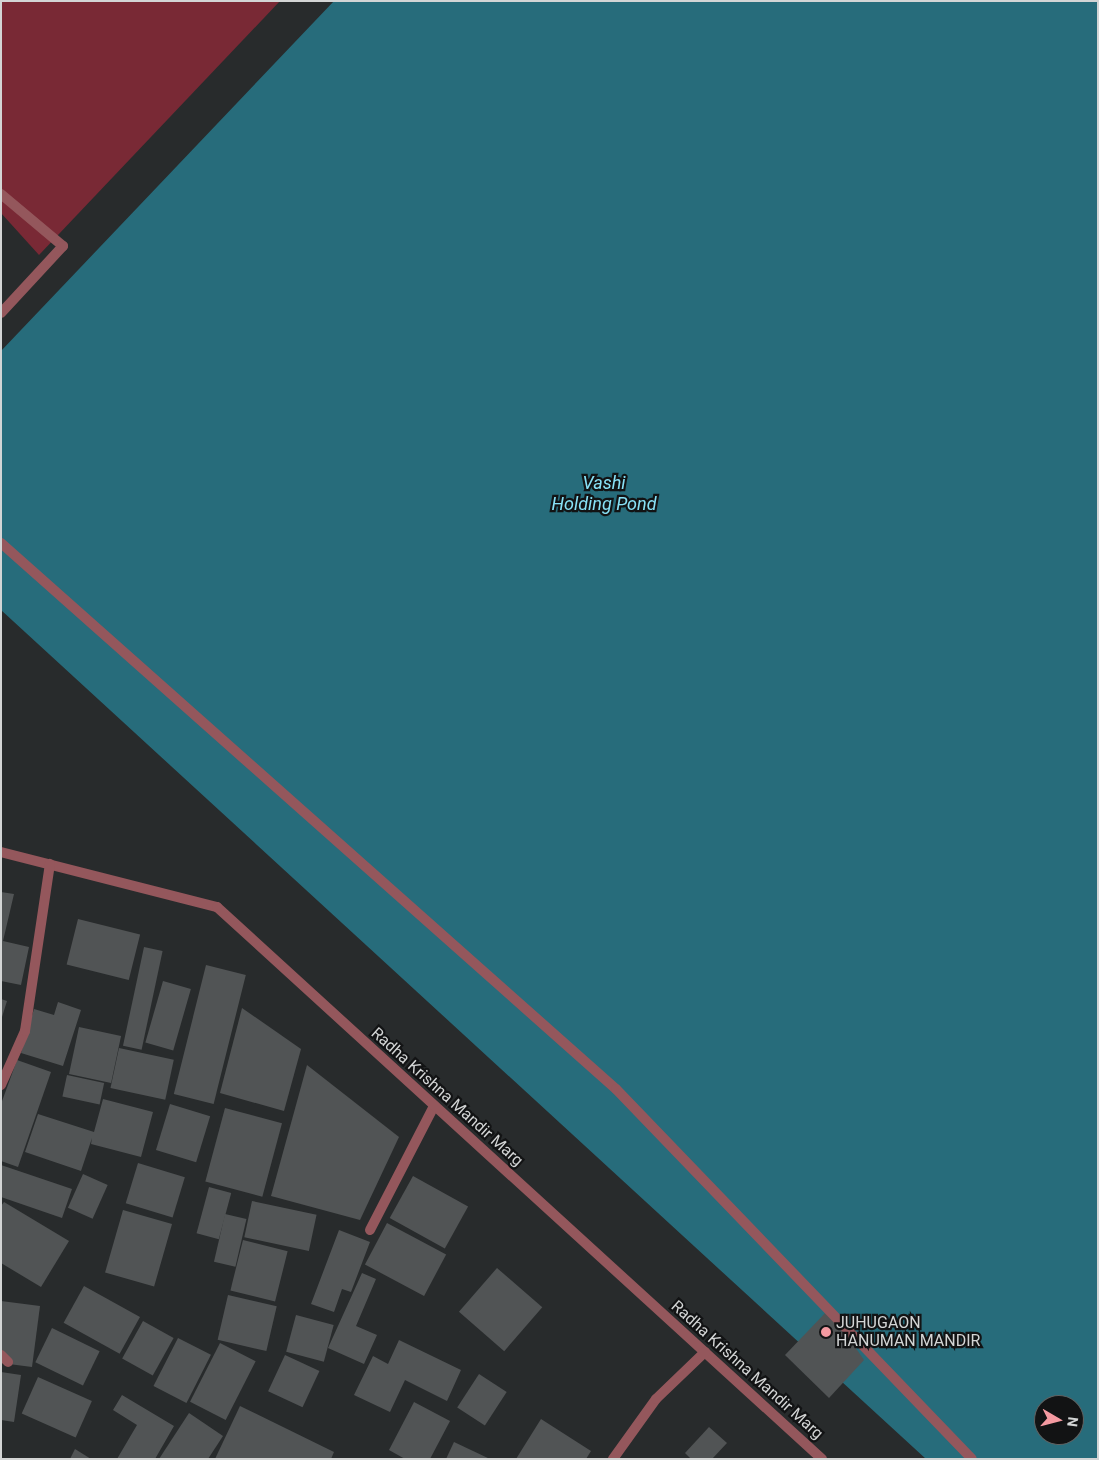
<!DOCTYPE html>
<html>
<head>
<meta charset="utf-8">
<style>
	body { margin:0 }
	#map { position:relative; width:1099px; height:1460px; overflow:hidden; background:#282b2c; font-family:Roboto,sans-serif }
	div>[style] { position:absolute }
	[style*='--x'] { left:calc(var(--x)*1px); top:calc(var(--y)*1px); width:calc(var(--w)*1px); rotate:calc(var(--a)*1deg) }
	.green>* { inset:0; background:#792935 }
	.water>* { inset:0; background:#276c7b }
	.building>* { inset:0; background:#515455; transform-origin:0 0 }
	.lane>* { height:10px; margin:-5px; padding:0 5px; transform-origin:5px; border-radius:5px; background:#94575c }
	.street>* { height:10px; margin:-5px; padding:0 5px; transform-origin:5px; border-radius:5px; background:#94575c }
	.dots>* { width:14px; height:14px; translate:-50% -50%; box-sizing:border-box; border:2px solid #121314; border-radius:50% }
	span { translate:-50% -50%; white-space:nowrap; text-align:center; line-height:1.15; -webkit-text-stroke:4.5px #121314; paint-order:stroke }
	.street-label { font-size:16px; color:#d3d5d5 }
	.poi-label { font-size:16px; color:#d3d5d5 }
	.left { translate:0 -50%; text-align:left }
	.water-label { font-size:18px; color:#88e1f6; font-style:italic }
	.frame { position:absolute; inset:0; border:2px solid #d3d5d5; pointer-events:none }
	.north { position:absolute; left:1034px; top:1395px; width:50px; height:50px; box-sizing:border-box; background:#121314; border:1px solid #5f6161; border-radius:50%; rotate:98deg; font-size:14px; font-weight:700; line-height:20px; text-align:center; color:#d3d5d5 }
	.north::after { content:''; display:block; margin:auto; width:18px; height:22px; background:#f49aa1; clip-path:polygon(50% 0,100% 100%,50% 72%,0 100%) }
</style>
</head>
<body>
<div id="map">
	<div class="green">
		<i style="clip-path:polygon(1px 1px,280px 1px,39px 255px,1px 213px)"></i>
	</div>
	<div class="water">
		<i style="clip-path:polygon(evenodd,334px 1px,1098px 1px,1098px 1459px,926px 1459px,1px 610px,1px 351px,334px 1px,1044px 1405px,1074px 1405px,1074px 1435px,1044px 1435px,1044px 1405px)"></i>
	</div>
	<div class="building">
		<i style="clip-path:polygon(1px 892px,14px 894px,3px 941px,29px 947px,21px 985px,1px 981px)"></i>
		<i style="left:78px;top:919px;width:64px;height:47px;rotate:14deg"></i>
		<i style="left:144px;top:947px;width:19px;height:101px;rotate:12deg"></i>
		<i style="left:206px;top:965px;width:41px;height:133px;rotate:14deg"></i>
		<i style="left:163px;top:981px;width:29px;height:64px;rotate:16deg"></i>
		<i style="clip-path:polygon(1px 999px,7px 1001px,2px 1017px,1px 1017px)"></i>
		<i style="clip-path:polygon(58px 1002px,81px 1010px,63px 1066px,21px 1053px,34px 1009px,54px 1015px)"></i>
		<i style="clip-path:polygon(242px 1008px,301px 1049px,284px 1111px,220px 1093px)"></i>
		<i style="left:79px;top:1027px;width:43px;height:48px;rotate:12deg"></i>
		<i style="left:119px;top:1048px;width:56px;height:41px;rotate:12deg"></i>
		<i style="clip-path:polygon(17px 1060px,51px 1072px,18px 1167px,1px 1161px,1px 1104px)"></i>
		<i style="clip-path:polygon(307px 1065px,399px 1137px,360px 1220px,271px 1196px)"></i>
		<i style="left:67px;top:1075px;width:38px;height:22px;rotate:12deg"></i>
		<i style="clip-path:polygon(103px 1099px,153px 1112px,141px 1157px,91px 1144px,92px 1138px,81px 1171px,25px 1152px,38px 1114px,94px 1132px)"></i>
		<i style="left:170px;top:1104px;width:42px;height:48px;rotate:17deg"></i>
		<i style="left:225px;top:1108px;width:59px;height:76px;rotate:15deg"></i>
		<i style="left:138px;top:1163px;width:49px;height:42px;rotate:17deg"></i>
		<i style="clip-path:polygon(1px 1165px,72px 1189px,62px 1218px,1px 1197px)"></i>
		<i style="left:83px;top:1174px;width:27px;height:37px;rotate:24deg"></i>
		<i style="left:413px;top:1176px;width:63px;height:48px;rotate:29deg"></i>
		<i style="left:209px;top:1187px;width:23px;height:48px;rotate:15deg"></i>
		<i style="left:252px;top:1201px;width:66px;height:37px;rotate:12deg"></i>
		<i style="clip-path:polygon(4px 1202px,69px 1241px,41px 1287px,1px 1263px,1px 1206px)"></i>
		<i style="left:123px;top:1210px;width:51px;height:65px;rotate:16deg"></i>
		<i style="left:225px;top:1214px;width:22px;height:49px;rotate:13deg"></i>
		<i style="left:387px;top:1223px;width:67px;height:47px;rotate:28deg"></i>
		<i style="clip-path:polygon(339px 1230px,370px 1242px,351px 1292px,342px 1289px,334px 1312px,311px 1304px)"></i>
		<i style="left:243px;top:1240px;width:46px;height:52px;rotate:14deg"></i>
		<i style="left:497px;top:1268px;width:60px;height:58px;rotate:41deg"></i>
		<i style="clip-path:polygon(362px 1273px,376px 1279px,356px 1326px,377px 1335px,364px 1364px,328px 1348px)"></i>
		<i style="left:84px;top:1286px;width:64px;height:42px;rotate:29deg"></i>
		<i style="left:228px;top:1295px;width:50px;height:46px;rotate:13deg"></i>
		<i style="clip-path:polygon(1px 1301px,40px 1306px,32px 1367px,1px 1363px)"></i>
		<i style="clip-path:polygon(829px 1309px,864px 1360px,829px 1398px,785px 1355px)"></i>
		<i style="left:296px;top:1315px;width:39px;height:38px;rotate:15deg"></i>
		<i style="left:143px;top:1321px;width:35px;height:43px;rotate:29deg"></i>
		<i style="left:52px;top:1328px;width:53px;height:38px;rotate:26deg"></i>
		<i style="left:178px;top:1338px;width:37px;height:54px;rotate:27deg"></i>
		<i style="clip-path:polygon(399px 1340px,461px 1370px,447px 1401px,405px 1380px,390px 1412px,354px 1395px,373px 1356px,388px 1364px)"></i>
		<i style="left:220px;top:1343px;width:40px;height:66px;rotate:27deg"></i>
		<i style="left:285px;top:1355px;width:38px;height:40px;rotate:25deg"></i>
		<i style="clip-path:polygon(1px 1372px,21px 1375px,14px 1422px,1px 1420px)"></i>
		<i style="left:479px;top:1374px;width:33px;height:40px;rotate:33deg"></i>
		<i style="left:38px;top:1377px;width:59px;height:40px;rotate:24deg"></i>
		<i style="clip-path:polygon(122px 1395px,174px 1426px,155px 1459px,117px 1459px,137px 1425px,113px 1410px)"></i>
		<i style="clip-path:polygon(414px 1402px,450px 1421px,430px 1459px,405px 1459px,389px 1450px)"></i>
		<i style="clip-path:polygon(240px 1406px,334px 1452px,331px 1459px,215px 1459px)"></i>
		<i style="clip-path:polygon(189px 1413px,223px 1436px,208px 1459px,159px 1459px)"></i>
		<i style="clip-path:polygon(541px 1419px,591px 1451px,586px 1459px,516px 1459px)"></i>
		<i style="clip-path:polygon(709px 1427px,727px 1443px,712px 1459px,691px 1459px,685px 1453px)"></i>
		<i style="clip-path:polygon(454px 1442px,490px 1459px,446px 1459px)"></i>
		<i style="clip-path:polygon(75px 1449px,91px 1459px,70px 1459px)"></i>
	</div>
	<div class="lane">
		<i style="--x:370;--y:1230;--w:140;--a:-62.7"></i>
	</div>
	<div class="street">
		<i style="--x:1;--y:194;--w:81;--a:40"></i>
		<i style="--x:63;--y:246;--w:91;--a:132.8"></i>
		<i style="--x:1;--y:543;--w:822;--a:41.6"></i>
		<i style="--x:616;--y:1089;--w:513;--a:46.1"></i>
		<i style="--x:1;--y:852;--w:223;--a:14.3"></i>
		<i style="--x:217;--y:907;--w:819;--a:42.38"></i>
		<i style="--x:1;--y:1085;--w:59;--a:-66"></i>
		<i style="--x:25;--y:1031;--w:169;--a:-81.5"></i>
		<i style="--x:1;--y:1355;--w:10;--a:45"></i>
		<i style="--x:613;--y:1459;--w:74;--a:-54.4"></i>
		<i style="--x:656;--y:1399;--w:68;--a:-43.8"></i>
	</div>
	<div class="dots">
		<i style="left:826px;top:1332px;background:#f49aa1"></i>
	</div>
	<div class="street-label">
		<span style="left:447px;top:1097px;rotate:42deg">Radha Krishna Mandir Marg</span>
		<span style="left:747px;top:1370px;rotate:42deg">Radha Krishna Mandir Marg</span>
	</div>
	<div class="poi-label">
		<span class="left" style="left:836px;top:1332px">JUHUGAON<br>HANUMAN MANDIR</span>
	</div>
	<div class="water-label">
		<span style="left:604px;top:494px">Vashi<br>Holding Pond</span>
	</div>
	<div class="frame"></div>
	<div class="north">N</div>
</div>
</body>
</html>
